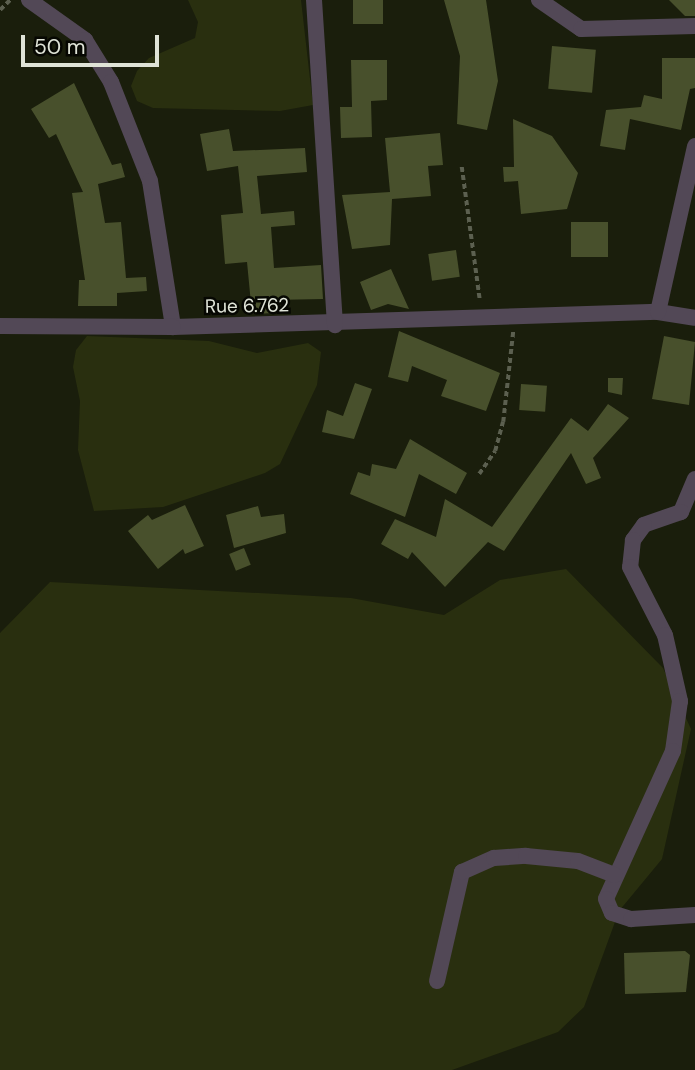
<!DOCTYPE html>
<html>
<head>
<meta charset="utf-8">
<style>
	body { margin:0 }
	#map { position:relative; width:695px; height:1070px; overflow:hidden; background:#1a1e0c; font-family:"DM Sans",sans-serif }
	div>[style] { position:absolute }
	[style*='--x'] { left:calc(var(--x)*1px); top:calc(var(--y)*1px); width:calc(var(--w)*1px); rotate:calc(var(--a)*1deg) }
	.green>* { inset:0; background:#292f0f }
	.building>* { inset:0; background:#48502c; transform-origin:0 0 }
	.path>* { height:3.5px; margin-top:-1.75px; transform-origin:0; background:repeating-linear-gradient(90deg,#5c6050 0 5px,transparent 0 8.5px) }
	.street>* { height:16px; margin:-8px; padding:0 8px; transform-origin:8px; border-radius:8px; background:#524856 }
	span { translate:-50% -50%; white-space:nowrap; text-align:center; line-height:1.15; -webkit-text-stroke:5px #060702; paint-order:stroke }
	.street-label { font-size:19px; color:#dfe3d7 }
	.scale { position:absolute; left:21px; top:35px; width:138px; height:32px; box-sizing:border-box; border:4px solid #dfe3d7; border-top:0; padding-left:9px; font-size:21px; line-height:24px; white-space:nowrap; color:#dfe3d7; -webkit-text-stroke:5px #060702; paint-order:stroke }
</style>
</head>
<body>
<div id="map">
	<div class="green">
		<i style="clip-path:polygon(188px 0,301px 0,313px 105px,280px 111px,153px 108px,137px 101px,131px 86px,137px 71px,149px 58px,195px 38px,198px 22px)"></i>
		<i style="clip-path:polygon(87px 336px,209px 341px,257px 353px,308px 343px,321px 352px,317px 385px,280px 464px,265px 473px,163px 507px,94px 511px,78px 450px,80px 401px,73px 367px,76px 350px)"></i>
		<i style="clip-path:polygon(566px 569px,663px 668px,691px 729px,662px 859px,619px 911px,584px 1007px,558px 1032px,452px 1070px,0 1070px,0 633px,50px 582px,351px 598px,444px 615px,500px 580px)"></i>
	</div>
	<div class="building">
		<i style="left:353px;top:0;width:30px;height:24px"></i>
		<i style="clip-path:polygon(444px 0,486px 0,498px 81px,487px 130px,457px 124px,460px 56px)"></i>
		<i style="clip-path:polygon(669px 0,695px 0,695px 16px,685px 16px)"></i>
		<i style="left:552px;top:46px;width:44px;height:43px;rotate:5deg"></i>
		<i style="clip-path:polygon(662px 58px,695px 58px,695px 88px,690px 89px,681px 130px,630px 119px,625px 150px,600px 146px,606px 110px,641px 107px,644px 95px,662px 99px)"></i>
		<i style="clip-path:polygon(351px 60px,387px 60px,387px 100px,371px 101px,372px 137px,341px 138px,340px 107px,352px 107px)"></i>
		<i style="clip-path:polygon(74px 83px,112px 165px,121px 163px,125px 177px,98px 184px,105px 223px,121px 222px,126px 278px,146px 277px,147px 291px,117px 293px,117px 306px,78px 306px,79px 280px,85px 280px,72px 193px,83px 192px,56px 134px,49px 138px,31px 109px)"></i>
		<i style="clip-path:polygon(513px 119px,552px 136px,578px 173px,567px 209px,521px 214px,518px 181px,504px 182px,503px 167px,514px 167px)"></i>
		<i style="clip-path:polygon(229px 129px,233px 151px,305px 148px,307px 172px,257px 176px,261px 214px,294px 211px,295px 225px,271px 227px,274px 268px,321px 265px,323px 299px,272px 300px,273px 313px,252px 314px,247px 262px,225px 264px,221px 215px,243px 213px,238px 166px,207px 171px,200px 134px)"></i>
		<i style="clip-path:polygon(440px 133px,443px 165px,428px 166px,431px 196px,392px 199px,390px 245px,352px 249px,342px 195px,390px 192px,385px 138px)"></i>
		<i style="left:571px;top:222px;width:37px;height:35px"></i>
		<i style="left:456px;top:250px;width:27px;height:28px;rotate:82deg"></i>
		<i style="clip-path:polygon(391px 269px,409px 309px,388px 304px,371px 310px,360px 282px)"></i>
		<i style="clip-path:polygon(399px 331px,500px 373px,486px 411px,441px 396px,447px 380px,412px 366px,408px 382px,388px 377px)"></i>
		<i style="clip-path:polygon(664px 336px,695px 342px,689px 405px,652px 399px)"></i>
		<i style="clip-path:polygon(608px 378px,623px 378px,622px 395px,608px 392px)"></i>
		<i style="clip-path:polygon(355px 383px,372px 389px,354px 439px,322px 432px,327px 410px,343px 416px)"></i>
		<i style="left:521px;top:384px;width:26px;height:26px;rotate:4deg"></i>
		<i style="clip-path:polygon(608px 404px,629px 418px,593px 458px,601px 478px,586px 484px,571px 453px,504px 551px,488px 542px,445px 587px,412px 552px,408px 559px,381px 544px,395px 519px,436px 537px,445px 499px,492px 527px,571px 418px,588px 431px)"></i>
		<i style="clip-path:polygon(410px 439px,467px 473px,456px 494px,419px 474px,405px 517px,350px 494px,358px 472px,370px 476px,372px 464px,396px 469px)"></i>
		<i style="clip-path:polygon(185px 505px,204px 546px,185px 554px,183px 549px,158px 569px,128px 531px,148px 515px,152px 520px)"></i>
		<i style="clip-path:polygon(258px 506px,261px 517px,284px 514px,286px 533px,234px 548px,226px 515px)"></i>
		<i style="left:244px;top:548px;width:18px;height:16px;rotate:68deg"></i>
		<i style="clip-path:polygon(685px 951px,690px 955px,686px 992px,625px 994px,624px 953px)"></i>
	</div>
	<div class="path">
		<i style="--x:0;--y:10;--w:14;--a:-45"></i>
		<i style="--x:462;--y:167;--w:135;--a:82.3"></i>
		<i style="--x:479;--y:474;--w:28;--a:-55"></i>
		<i style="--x:495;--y:451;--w:30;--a:-75"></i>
		<i style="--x:503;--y:422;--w:92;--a:-83.7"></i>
	</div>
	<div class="street">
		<i style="--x:29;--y:0;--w:69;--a:35.5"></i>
		<i style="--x:85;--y:40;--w:49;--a:58.2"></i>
		<i style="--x:111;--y:82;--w:106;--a:68.5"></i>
		<i style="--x:150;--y:181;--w:148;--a:81"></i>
		<i style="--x:173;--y:327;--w:485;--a:-1.8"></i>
		<i style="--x:658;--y:312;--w:37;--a:9"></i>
		<i style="--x:314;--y:0;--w:326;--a:86.3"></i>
		<i style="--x:539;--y:0;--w:51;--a:34.6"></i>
		<i style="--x:581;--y:29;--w:114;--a:-1.5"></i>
		<i style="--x:658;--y:312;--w:170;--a:-77.4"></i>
		<i style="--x:0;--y:326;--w:173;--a:0.3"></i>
		<i style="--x:695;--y:479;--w:36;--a:113"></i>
		<i style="--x:681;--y:512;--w:39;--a:161"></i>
		<i style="--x:644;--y:525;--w:19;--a:126"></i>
		<i style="--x:633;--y:540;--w:27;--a:96"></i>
		<i style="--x:630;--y:567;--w:76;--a:62.8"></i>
		<i style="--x:665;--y:635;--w:68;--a:77.2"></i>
		<i style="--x:680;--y:701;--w:50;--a:98"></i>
		<i style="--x:673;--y:751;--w:162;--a:114.4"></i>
		<i style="--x:606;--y:899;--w:15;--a:67"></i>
		<i style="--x:612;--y:913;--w:20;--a:18"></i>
		<i style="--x:631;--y:919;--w:64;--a:-3.6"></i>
		<i style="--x:437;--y:981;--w:112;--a:-77.1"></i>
		<i style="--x:462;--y:872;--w:35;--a:-24"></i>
		<i style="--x:494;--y:858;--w:32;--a:-4"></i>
		<i style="--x:526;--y:856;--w:52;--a:5.5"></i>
		<i style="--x:578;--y:861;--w:39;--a:21"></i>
	</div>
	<div class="street-label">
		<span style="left:247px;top:306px;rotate:-1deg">Rue 6.762</span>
	</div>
	<div class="scale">50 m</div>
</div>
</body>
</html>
